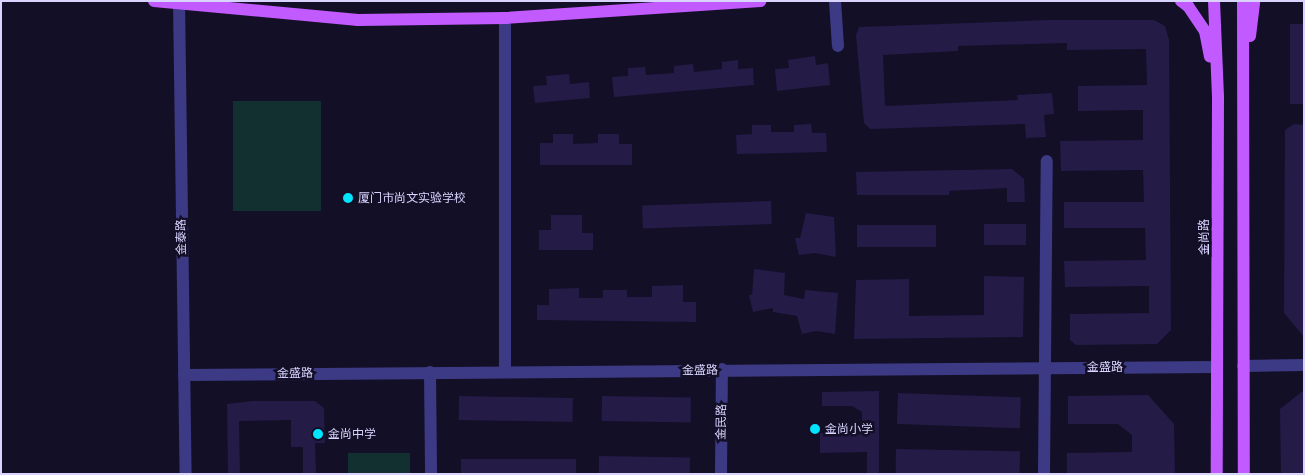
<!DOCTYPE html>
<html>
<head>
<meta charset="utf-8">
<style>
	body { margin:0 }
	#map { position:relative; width:1305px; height:475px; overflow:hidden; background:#130f26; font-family:Barlow,"Noto Sans SC",sans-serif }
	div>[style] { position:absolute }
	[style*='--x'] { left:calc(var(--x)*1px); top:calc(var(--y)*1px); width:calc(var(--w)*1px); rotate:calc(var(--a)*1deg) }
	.green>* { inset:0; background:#12302f; transform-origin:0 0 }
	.building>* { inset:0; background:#241b47; transform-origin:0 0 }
	.minor>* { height:12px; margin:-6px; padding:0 6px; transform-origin:6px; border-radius:6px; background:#3d3a85 }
	.major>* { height:12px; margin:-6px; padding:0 6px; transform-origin:6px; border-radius:6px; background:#c25bff }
	.dots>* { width:14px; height:14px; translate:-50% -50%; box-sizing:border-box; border:2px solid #130f26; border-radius:50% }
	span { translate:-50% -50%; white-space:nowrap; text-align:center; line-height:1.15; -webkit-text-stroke:5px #130f26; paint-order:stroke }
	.poi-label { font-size:12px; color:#d9d4ff }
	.left { translate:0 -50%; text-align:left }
	.street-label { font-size:12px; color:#d9d4ff }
	.frame { position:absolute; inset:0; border:2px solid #d9d4ff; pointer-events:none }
</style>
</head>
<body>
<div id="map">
	<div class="green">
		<i style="left:233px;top:101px;width:88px;height:110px"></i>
		<i style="left:348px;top:453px;width:62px;height:21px"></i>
	</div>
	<div class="building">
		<i style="clip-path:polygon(1049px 20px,1154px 20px,1165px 26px,1169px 40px,1171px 330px,1157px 344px,1076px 345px,1070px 340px,1070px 314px,1149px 313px,1149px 286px,1065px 287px,1064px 261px,1146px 260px,1145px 228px,1064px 228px,1064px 202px,1144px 202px,1143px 170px,1061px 171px,1060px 141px,1143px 140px,1143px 110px,1078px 111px,1078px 86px,1147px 85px,1146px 49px,1067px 50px,1067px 43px,958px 46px,958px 51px,883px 55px,885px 106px,1018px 100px,1017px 95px,1052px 93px,1054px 114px,1044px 115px,1046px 137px,1026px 138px,1025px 124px,870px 129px,864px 123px,856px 35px,859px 27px)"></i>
		<i style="left:1290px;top:24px;width:14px;height:80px"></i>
		<i style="clip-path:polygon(815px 56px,816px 65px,828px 63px,830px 85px,777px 91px,775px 69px,789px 68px,788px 60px)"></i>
		<i style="clip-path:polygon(738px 60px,738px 69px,753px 68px,754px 85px,614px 97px,612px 77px,628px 76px,628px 68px,645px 67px,646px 75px,674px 73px,674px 66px,693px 64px,694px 72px,722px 69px,722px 62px)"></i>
		<i style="clip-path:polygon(569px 74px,570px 84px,589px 82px,590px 98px,535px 103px,533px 86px,547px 85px,546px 76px)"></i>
		<i style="clip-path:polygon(811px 124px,812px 133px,826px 133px,827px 152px,737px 154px,736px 135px,752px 134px,752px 125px,771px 125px,771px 132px,794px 132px,794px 125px)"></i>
		<i style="clip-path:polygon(1294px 124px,1304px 125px,1304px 337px,1284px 313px,1285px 130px)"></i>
		<i style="clip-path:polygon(553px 134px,573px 134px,573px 144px,598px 143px,598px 134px,619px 134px,619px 144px,632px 144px,632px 165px,540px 165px,540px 143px,553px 143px)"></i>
		<i style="clip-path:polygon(1012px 169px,1024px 179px,1025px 202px,1007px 202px,1007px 188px,949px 191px,949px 195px,857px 195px,856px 172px)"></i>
		<i style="left:771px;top:201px;width:23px;height:129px;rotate:88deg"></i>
		<i style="clip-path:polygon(806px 213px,834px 217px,836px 257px,815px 253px,799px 255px,795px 238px,800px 238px)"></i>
		<i style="clip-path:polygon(551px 215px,582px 215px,582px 233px,593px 233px,593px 250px,539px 250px,539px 230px,551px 230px)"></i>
		<i style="left:984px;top:224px;width:42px;height:21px"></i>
		<i style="left:936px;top:225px;width:22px;height:79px;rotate:90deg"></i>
		<i style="clip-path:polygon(754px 269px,785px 273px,784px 295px,804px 299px,805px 290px,838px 293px,835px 334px,816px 331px,802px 334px,797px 316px,773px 312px,773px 308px,753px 312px,749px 295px,752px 295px)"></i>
		<i style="clip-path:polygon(984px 276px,1024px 277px,1023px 337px,854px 339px,856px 280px,909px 279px,909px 316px,984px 315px)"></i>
		<i style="clip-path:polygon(683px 285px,683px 302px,696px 302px,696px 322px,537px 320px,537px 305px,549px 305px,549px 289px,579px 288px,579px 298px,603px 298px,603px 290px,627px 290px,627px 297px,652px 297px,652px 286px)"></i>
		<i style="clip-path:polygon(1304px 390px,1304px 474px,1281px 474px,1280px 409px)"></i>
		<i style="clip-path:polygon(879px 391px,879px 474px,867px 474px,867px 452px,820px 453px,820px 433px,862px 433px,862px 412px,852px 406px,822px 406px,822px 392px)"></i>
		<i style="left:898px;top:393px;width:123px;height:31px;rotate:2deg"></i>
		<i style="clip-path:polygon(1148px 395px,1174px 424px,1175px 474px,1067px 474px,1067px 453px,1132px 452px,1132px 435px,1118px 424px,1068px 424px,1068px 396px)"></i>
		<i style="left:459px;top:396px;width:114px;height:24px;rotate:1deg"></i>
		<i style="left:602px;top:396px;width:89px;height:25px;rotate:1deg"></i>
		<i style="clip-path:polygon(253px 401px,315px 401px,324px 408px,325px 443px,315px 443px,316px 474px,303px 474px,303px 447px,291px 447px,291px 420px,239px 421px,240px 474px,228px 474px,227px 404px)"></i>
		<i style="left:896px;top:449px;width:124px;height:24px;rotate:1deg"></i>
		<i style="left:599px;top:456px;width:91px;height:18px;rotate:1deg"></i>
		<i style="left:461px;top:459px;width:115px;height:15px"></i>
	</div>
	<div class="minor">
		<i style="--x:179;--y:1;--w:473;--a:89.2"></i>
		<i style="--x:835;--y:1;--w:45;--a:86.2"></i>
		<i style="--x:1243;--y:366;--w:61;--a:-0.9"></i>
		<i style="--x:505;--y:371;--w:353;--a:-90"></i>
		<i style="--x:430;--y:372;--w:102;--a:89.4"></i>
		<i style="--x:184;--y:375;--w:1033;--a:-0.44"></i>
		<i style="--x:721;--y:474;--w:105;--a:-89.5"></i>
		<i style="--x:1044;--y:474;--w:313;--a:-89.5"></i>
	</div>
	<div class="major">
		<i style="--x:154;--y:1;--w:205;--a:5.3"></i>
		<i style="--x:358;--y:20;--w:147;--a:-0.8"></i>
		<i style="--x:505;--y:18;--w:256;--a:-3.8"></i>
		<i style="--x:1181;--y:1;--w:9;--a:36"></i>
		<i style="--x:1188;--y:6;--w:30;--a:56"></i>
		<i style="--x:1205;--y:31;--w:26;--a:79"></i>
		<i style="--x:1214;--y:1;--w:96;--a:87.6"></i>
		<i style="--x:1218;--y:97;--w:377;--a:90.2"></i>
		<i style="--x:1243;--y:1;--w:473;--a:89.9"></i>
		<i style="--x:1250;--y:36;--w:35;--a:-83"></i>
	</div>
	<div class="dots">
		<i style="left:348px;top:198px;background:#00e5ff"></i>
		<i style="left:815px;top:429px;background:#00e5ff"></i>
		<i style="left:318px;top:434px;background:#00e5ff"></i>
	</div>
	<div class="poi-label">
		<span class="left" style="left:358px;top:198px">厦门市尚文实验学校</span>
		<span class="left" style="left:825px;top:429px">金尚小学</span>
		<span class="left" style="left:328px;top:434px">金尚中学</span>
	</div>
	<div class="street-label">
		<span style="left:181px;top:237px;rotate:-91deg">金泰路</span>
		<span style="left:1204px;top:237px;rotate:-90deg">金尚路</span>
		<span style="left:1105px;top:367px">金盛路</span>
		<span style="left:700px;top:370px;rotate:-1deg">金盛路</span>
		<span style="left:295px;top:373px;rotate:-1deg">金盛路</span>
		<span style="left:721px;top:422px;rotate:-89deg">金民路</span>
	</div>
	<div class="frame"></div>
</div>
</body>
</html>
